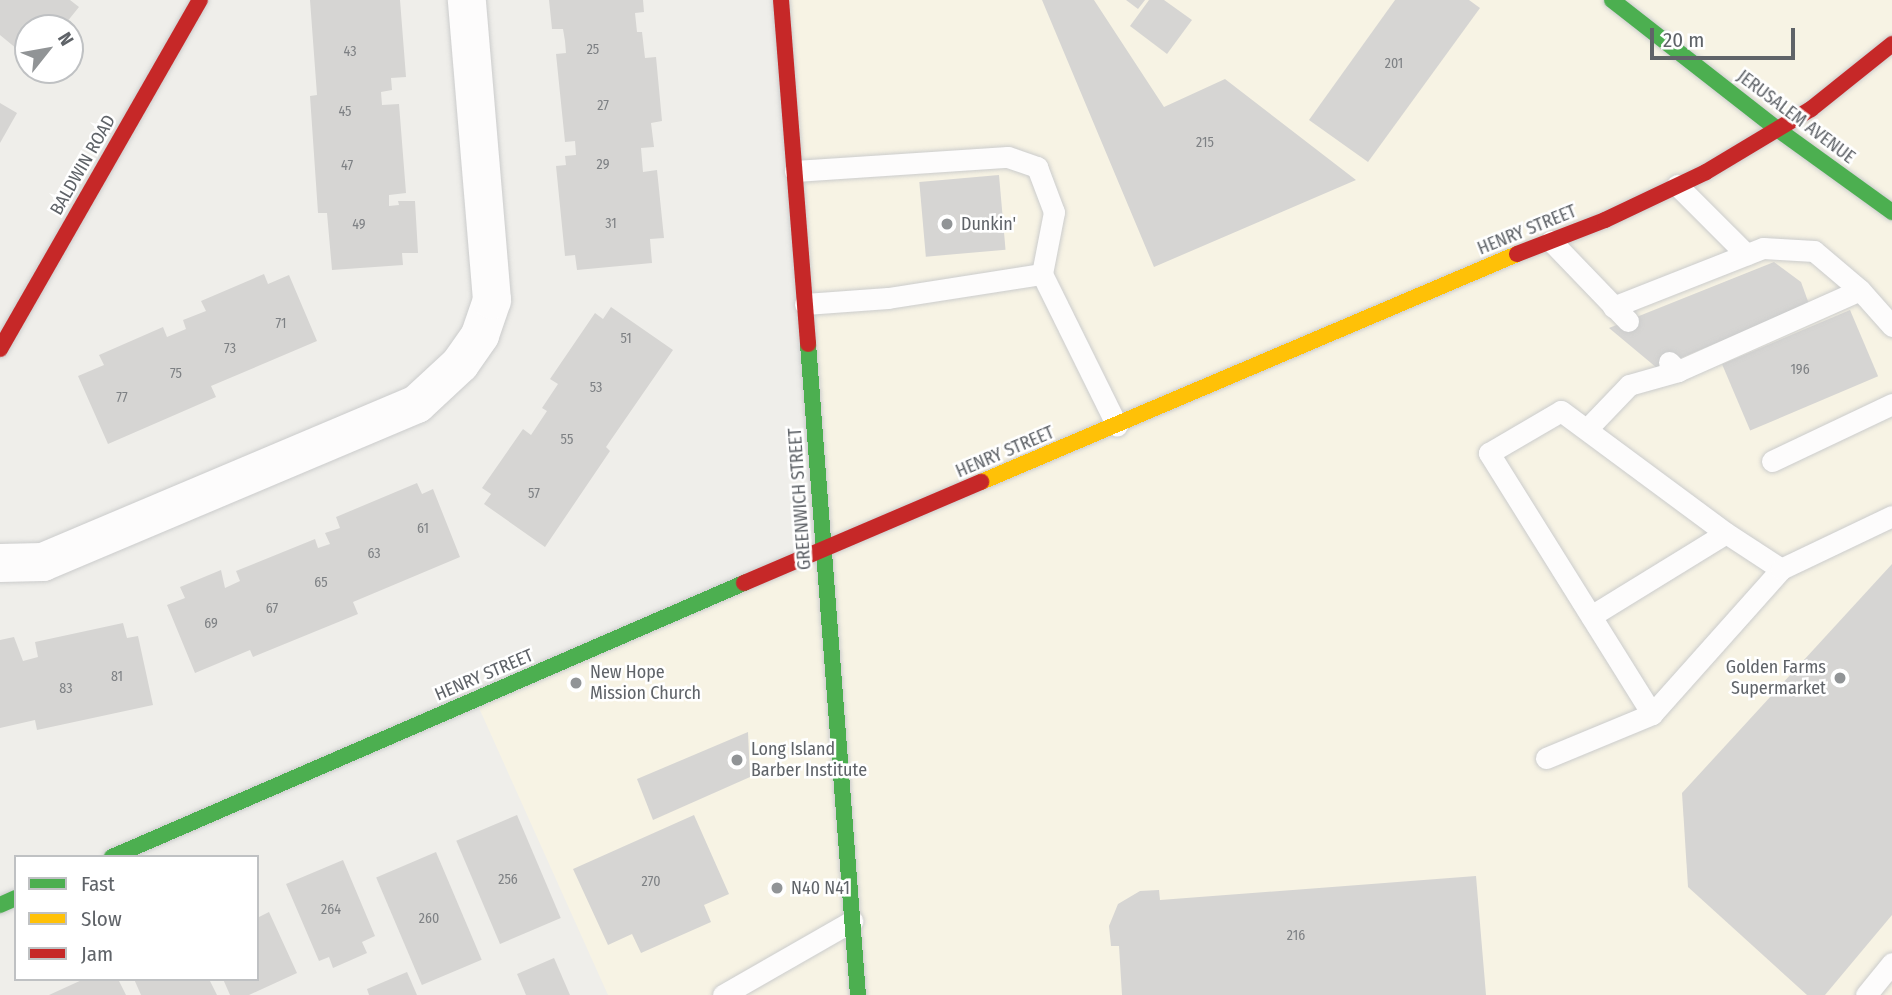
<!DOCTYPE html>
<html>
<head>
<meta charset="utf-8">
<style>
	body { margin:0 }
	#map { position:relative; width:1892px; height:995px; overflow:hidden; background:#efeeea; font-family:"Fira Sans Condensed",sans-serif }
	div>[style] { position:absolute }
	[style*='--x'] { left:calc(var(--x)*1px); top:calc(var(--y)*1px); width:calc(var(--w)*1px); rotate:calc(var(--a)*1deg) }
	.commercial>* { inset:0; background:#f7f3e4 }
	.building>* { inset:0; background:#d6d5d3; transform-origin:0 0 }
	.roads { filter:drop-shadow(0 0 2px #cbcccc) drop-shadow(0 0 2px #cbcccc) }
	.lane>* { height:21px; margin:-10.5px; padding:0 10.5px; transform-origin:10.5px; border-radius:10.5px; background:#fdfcfc }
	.street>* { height:38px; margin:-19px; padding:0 19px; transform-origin:19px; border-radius:19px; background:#fdfcfc }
	.fast>* { height:16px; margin:-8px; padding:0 8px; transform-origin:8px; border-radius:8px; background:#4caf50 }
	.slow>* { height:16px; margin:-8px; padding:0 8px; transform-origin:8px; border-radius:8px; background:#ffc107 }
	.jam>* { height:16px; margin:-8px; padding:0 8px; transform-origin:8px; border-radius:8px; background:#c62828 }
	.dots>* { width:19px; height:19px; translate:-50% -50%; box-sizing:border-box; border:4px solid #fff; border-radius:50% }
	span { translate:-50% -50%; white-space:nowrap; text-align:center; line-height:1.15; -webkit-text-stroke:5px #fff; paint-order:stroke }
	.number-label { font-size:14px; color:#7e8184 }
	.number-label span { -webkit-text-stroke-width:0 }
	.street-label { font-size:18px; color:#5f6368 }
	.poi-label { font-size:18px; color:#5f6368 }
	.left { translate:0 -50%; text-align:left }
	.right { translate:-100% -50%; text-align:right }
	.legend { position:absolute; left:14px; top:855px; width:245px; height:126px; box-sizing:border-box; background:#fff; border:2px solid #bfc1c3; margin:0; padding:9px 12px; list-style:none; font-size:21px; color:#5f6368 }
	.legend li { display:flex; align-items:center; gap:14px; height:35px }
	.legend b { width:35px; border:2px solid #bfc1c3 }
	.north { position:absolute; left:14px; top:14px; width:70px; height:70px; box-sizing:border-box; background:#fff; border:2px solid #bfc1c3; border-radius:50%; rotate:59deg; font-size:19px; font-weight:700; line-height:28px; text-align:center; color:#5f6368 }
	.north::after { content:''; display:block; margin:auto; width:24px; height:32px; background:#919496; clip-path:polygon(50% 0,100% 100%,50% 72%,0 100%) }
	.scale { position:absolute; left:1650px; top:28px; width:145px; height:32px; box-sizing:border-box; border:4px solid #5f6368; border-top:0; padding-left:9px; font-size:21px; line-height:24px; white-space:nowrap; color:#5f6368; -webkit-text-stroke:5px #fff; paint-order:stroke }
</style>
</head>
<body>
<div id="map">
	<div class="commercial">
		<i style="clip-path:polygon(780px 0,1892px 0,1892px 995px,608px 995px,475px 699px,826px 540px)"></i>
	</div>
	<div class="building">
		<i style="clip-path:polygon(0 0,70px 0,79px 7px,62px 28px,28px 28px,28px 58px,0 35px)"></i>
		<i style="clip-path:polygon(310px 0,400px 0,406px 77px,391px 78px,392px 90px,381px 92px,382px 105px,399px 104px,406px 193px,389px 195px,389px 206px,399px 205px,398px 201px,415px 201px,418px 253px,402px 253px,403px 265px,332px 270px,327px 213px,318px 213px,310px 96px,317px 95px)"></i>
		<i style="clip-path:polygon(549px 0,643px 0,644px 12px,635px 13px,637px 32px,642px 32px,645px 58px,656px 57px,662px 121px,651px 123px,654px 147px,641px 148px,643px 172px,657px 170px,664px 238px,650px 239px,652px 263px,577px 270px,575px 255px,565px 256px,556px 166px,566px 165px,565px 156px,576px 155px,575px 141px,565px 142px,556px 54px,566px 53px,565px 41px,563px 29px,552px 29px)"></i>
		<i style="clip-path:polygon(1042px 0,1094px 0,1164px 107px,1225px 79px,1356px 180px,1154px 267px)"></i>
		<i style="clip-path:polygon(1126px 0,1145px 0,1138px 9px)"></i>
		<i style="clip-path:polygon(1149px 0,1164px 0,1192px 20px,1167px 54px,1130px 26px)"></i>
		<i style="clip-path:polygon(1395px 0,1469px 0,1480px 8px,1368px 162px,1309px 120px)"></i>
		<i style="clip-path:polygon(0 103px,17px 113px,0 143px)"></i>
		<i style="left:999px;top:175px;width:75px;height:80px;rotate:85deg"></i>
		<i style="clip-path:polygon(1774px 262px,1801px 282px,1809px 304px,1657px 368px,1609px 328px)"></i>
		<i style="clip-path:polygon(264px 274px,268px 284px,289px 275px,317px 341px,211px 386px,216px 397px,108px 444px,78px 376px,104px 365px,99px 355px,163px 327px,167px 337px,186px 329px,183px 320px,206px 311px,201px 301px)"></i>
		<i style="clip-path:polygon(611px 307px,673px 350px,606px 447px,610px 451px,545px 547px,484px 504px,491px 494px,482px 488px,523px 429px,531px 435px,547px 411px,542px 408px,558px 384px,550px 379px,595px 313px,603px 319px)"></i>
		<i style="left:1850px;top:310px;width:72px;height:139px;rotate:67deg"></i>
		<i style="clip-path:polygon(417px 483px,422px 494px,433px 489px,460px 557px,353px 602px,358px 614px,253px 657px,250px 650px,195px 673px,167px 605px,185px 598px,180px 587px,221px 570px,225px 588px,240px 581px,236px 571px,315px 539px,318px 548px,330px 544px,325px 533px,340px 528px,336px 517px)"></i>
		<i style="clip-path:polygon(1892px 564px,1892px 915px,1825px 995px,1807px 995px,1688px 887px,1682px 793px)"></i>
		<i style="clip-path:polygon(123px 623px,127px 638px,138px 636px,153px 705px,37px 730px,35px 720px,0 728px,0 640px,14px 637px,23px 661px,38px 657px,35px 642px)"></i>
		<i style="clip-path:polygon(748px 732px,750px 777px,653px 820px,637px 779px)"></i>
		<i style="left:517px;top:815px;width:112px;height:66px;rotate:67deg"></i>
		<i style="clip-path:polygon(694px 815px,729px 894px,704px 905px,711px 922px,641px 953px,632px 934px,608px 945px,573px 869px)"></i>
		<i style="left:436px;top:852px;width:117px;height:65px;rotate:67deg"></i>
		<i style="clip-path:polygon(343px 860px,375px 936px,362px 942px,367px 953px,333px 968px,329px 957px,319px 961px,286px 884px)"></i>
		<i style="clip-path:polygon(1476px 876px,1486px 995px,1122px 995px,1119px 946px,1111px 946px,1109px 926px,1118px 904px,1140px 891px,1159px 890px,1160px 900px)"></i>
		<i style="clip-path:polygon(269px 912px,297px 973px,249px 995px,230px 995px,223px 979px,257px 979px,257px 918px)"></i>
		<i style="clip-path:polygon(554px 958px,570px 995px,526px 995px,517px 974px)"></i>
		<i style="clip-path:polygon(407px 972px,417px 995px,369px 995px,367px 989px)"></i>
		<i style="clip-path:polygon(84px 979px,118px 979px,126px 995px,49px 995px)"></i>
		<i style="clip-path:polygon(134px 979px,209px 979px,217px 995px,141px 995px)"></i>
	</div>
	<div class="roads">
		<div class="lane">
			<i style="--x:795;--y:171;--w:213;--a:-3.8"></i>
			<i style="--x:1008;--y:157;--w:31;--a:19"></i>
			<i style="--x:1037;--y:167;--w:48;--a:69.3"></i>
			<i style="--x:1054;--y:212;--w:63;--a:101"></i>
			<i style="--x:1042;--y:274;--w:169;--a:63.7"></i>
			<i style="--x:1677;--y:185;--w:98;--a:45"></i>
			<i style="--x:1551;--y:241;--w:111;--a:46.1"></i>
			<i style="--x:805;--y:304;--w:83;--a:-4.1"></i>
			<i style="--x:888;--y:298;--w:156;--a:-8.9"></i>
			<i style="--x:1613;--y:307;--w:161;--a:-21.5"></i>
			<i style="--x:1763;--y:248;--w:51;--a:3.4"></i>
			<i style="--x:1814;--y:251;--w:60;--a:40.3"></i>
			<i style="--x:1669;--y:362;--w:13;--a:45"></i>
			<i style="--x:1678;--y:371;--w:199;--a:-24"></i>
			<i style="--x:1860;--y:290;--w:48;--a:48.4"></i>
			<i style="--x:1587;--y:429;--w:61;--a:-46.3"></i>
			<i style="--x:1629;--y:385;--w:51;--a:-15.9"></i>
			<i style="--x:1772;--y:461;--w:133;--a:-25.4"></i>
			<i style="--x:1591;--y:616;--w:158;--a:-31.6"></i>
			<i style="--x:1652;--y:714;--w:308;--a:-122"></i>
			<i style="--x:1489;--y:453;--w:83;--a:-30.3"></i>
			<i style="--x:1561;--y:411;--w:205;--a:36.5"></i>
			<i style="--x:1726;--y:533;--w:66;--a:33.2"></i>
			<i style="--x:1546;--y:758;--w:115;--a:-22.5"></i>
			<i style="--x:1652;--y:714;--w:194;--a:-48.3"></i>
			<i style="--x:1781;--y:569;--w:123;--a:-25.5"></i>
			<i style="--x:723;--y:995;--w:149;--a:-29.8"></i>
			<i style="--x:1866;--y:995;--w:41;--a:-50.9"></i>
		</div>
		<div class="street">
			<i style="--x:0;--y:563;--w:43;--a:-1.3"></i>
			<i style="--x:43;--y:562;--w:406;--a:-22.9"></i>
			<i style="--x:417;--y:404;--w:59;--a:-42.9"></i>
			<i style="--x:460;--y:364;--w:35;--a:-55"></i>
			<i style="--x:480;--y:335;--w:37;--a:-71"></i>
			<i style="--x:492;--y:300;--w:301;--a:-94.8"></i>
		</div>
		<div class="fast">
			<i style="--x:1612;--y:0;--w:209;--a:38"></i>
			<i style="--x:1777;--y:129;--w:142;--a:35.8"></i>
			<i style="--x:808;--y:344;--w:653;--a:85.61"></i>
			<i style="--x:112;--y:857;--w:689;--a:-23.44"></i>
			<i style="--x:0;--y:905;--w:17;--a:-24"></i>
		</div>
		<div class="slow">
			<i style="--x:981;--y:482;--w:582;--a:-23.04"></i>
		</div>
		<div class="jam">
			<i style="--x:781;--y:0;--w:345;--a:85.5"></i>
			<i style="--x:1517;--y:254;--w:94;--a:-21.1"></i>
			<i style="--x:1605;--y:220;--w:112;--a:-25.4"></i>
			<i style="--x:1706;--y:172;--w:122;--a:-31"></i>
			<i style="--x:1811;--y:109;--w:104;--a:-38.7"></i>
			<i style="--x:0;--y:349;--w:402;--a:-60.2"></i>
			<i style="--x:744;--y:583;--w:258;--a:-23.1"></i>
		</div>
	</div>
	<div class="dots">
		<i style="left:947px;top:224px;background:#919496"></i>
		<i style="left:1840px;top:678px;background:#919496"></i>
		<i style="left:576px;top:683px;background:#919496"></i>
		<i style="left:737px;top:760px;background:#919496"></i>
		<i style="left:777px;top:888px;background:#919496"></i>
	</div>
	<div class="number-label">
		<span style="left:593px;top:50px">25</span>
		<span style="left:350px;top:52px">43</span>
		<span style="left:1394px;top:64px">201</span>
		<span style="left:603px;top:106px">27</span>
		<span style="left:345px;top:112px">45</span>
		<span style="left:1205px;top:143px">215</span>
		<span style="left:603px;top:165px">29</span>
		<span style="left:347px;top:166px">47</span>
		<span style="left:611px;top:224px">31</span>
		<span style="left:359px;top:225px">49</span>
		<span style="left:281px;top:324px">71</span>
		<span style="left:626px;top:339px">51</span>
		<span style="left:230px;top:349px">73</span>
		<span style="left:1800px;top:370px">196</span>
		<span style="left:176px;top:374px">75</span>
		<span style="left:596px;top:388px">53</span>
		<span style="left:122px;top:398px">77</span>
		<span style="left:567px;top:440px">55</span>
		<span style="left:534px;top:494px">57</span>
		<span style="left:423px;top:529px">61</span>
		<span style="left:374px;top:554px">63</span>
		<span style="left:321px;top:583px">65</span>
		<span style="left:272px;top:609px">67</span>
		<span style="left:211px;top:624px">69</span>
		<span style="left:117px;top:677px">81</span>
		<span style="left:66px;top:689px">83</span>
		<span style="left:508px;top:880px">256</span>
		<span style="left:651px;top:882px">270</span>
		<span style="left:331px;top:910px">264</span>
		<span style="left:429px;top:919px">260</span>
		<span style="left:1296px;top:936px">216</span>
	</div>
	<div class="street-label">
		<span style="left:1796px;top:117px;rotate:37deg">JERUSALEM AVENUE</span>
		<span style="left:83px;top:165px;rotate:-60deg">BALDWIN ROAD</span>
		<span style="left:1527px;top:230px;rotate:-22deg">HENRY STREET</span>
		<span style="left:1005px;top:452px;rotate:-23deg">HENRY STREET</span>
		<span style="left:800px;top:499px;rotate:-94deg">GREENWICH STREET</span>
		<span style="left:484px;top:675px;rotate:-23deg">HENRY STREET</span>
	</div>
	<div class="poi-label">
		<span class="left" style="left:961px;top:224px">Dunkin'</span>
		<span class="right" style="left:1826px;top:678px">Golden Farms<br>Supermarket</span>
		<span class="left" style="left:590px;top:683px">New Hope<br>Mission Church</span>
		<span class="left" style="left:751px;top:760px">Long Island<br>Barber Institute</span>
		<span class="left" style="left:791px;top:888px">N40 N41</span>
	</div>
	<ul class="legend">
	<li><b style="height:9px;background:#4caf50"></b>Fast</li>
	<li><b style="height:9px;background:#ffc107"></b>Slow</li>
	<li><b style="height:9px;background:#c62828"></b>Jam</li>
	</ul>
	<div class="north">N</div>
	<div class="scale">20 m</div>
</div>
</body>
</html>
